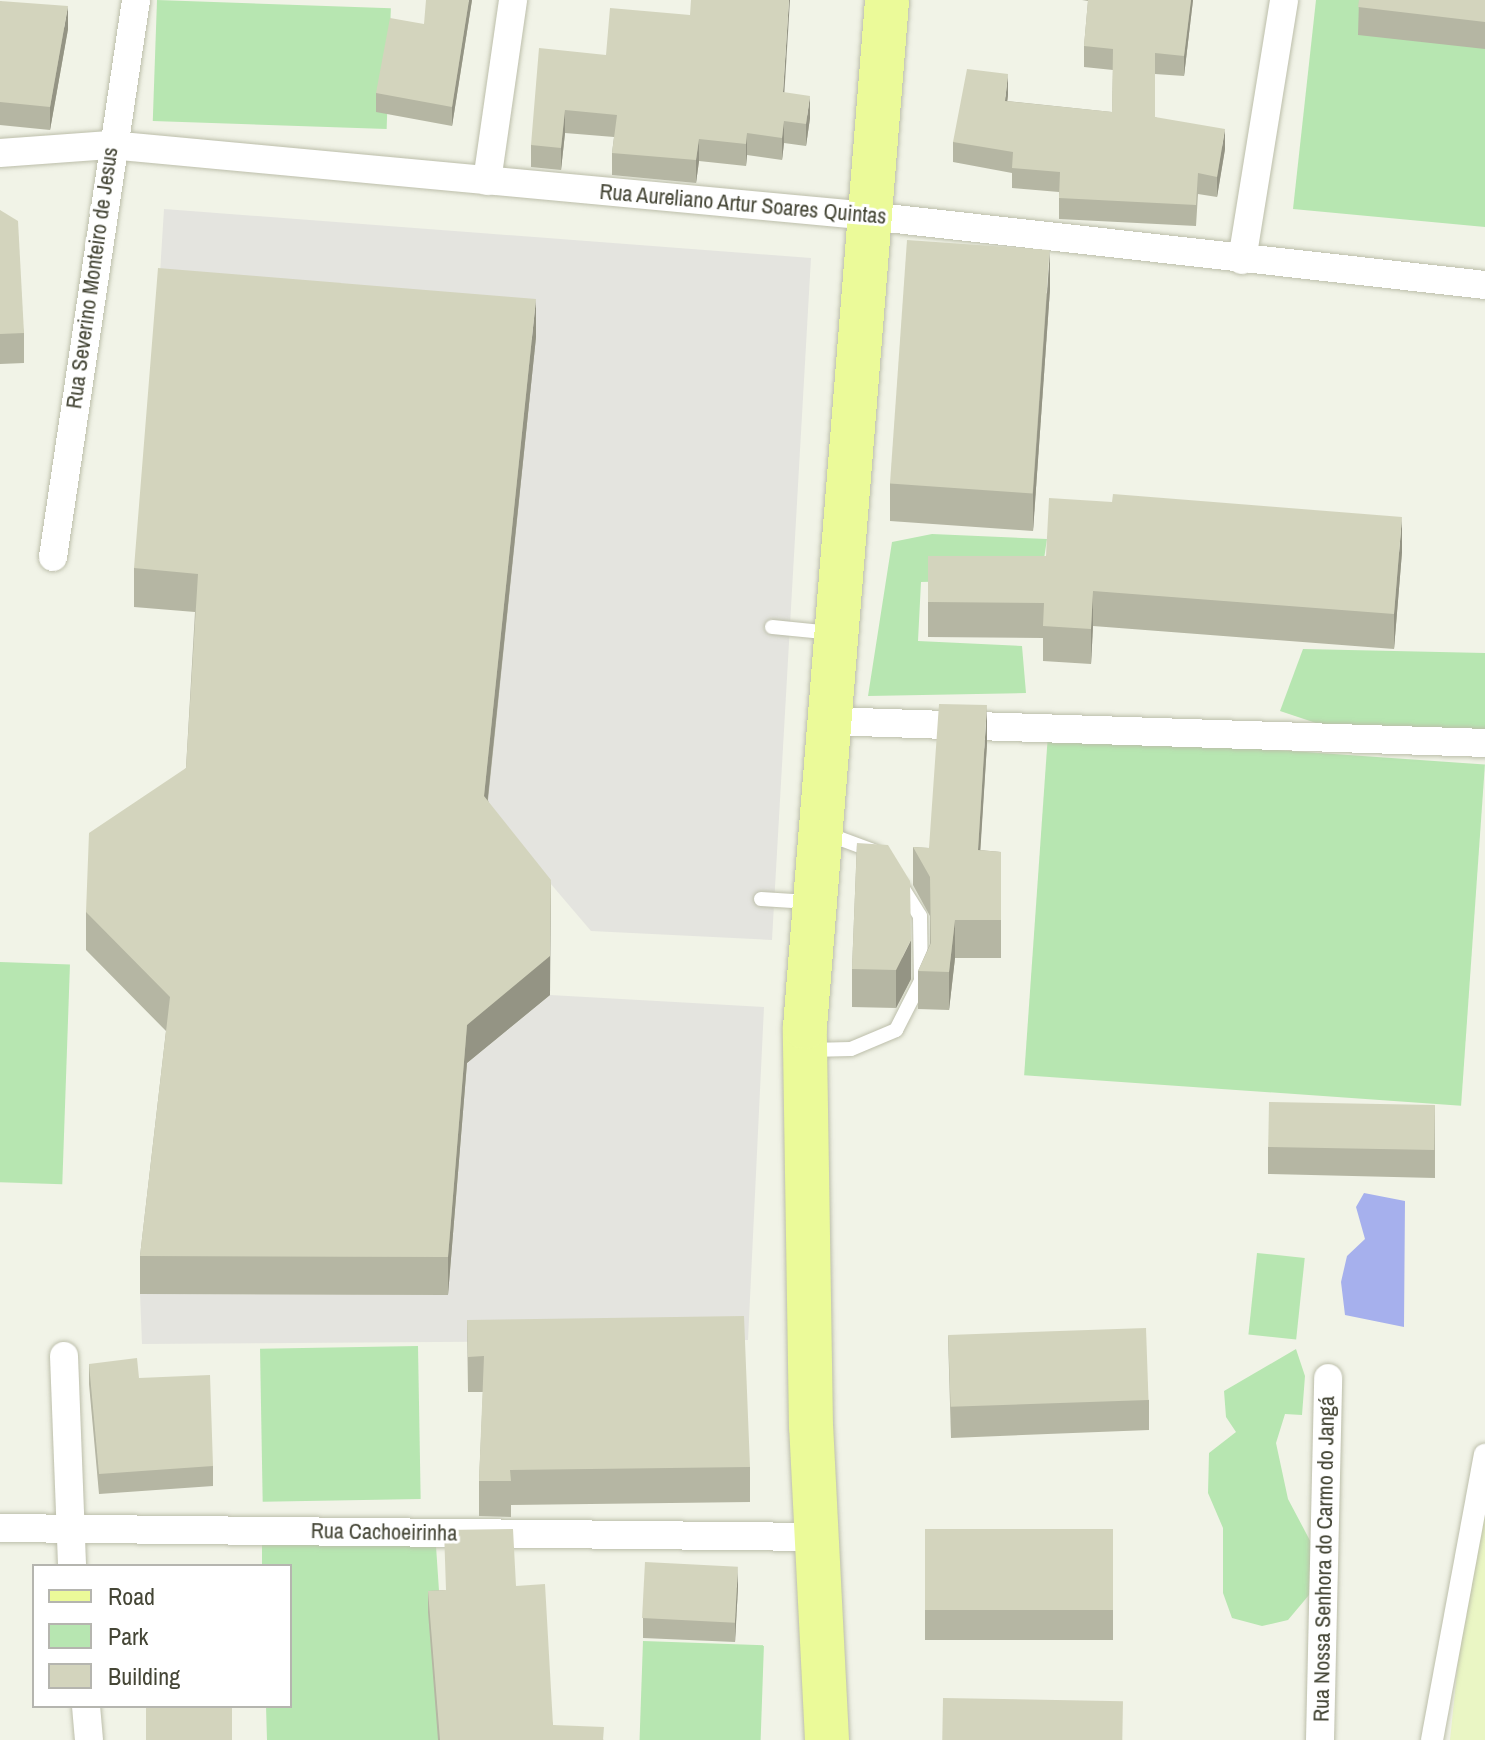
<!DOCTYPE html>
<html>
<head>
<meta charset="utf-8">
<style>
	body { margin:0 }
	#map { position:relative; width:1485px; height:1740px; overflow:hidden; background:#f1f3e7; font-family:"Archivo Narrow",sans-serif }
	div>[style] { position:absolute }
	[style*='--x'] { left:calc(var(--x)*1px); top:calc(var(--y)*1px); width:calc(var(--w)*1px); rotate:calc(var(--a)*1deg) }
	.green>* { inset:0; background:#b7e6b1; transform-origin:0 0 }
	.sand>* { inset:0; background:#eaf6c4 }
	.parking>* { inset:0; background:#e4e4df }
	.water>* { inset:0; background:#a6b0ed }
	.roads { filter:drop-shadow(0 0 2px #bcbeaa) drop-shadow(0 0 2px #bcbeaa) }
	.service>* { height:14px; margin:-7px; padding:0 7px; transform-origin:7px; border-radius:7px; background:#fff }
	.pedestrian>* { height:22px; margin:-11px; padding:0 11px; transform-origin:11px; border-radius:11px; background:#fff }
	.minor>* { height:28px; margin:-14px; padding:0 14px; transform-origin:14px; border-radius:14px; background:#fff }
	.primary>* { height:44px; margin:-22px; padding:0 22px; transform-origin:22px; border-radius:22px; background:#ebfa99 }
	.wall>* { inset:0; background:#b5b6a3; transform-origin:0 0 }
	.shaded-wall>* { inset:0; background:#949484 }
	.building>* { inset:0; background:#d3d4bd; transform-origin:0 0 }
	span { translate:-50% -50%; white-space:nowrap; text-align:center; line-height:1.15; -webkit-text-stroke:6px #fff; paint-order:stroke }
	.street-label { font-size:22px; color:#454636 }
	.legend { position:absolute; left:32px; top:1564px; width:260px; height:144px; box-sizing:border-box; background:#fff; border:2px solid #b5b5af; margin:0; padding:10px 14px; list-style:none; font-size:24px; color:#454636 }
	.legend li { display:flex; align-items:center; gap:16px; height:40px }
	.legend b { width:40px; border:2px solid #b5b5af }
</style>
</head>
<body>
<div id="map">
	<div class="green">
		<i style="left:157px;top:0;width:234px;height:121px;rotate:2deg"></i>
		<i style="clip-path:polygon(1316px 0,1485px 0,1485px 227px,1293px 209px)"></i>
		<i style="clip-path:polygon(932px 534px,1047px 539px,1041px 579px,921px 582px,918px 641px,1022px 646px,1026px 693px,868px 696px,892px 542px)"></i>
		<i style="clip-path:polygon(1303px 649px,1485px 653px,1485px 731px,1319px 724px,1280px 711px)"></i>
		<i style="left:1048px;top:734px;width:438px;height:342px;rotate:4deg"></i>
		<i style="left:0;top:962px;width:70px;height:220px;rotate:2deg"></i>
		<i style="left:1257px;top:1253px;width:48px;height:82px;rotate:6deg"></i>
		<i style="left:418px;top:1346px;width:153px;height:158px;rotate:89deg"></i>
		<i style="clip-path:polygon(1296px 1349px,1305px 1376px,1302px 1415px,1285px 1414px,1276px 1443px,1288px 1499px,1315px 1550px,1309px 1595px,1288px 1620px,1262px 1626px,1232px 1618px,1223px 1593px,1223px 1528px,1208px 1493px,1209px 1453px,1236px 1432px,1226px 1417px,1224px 1391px)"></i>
		<i style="clip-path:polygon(262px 1543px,436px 1546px,449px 1740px,267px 1740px,266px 1706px,290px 1706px,290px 1566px,262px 1566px)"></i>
		<i style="left:643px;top:1641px;width:121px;height:99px;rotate:2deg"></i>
	</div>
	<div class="sand">
		<i style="clip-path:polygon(1485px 1450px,1485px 1740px,1450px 1740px,1471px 1538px)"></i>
	</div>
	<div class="parking">
		<i style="clip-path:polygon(164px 209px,811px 258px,772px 940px,591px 931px,487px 809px,158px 306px)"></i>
		<i style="clip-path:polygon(550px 995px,764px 1007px,748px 1340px,142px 1344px,140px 1294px,448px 1295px,467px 1063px)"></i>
	</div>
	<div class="water">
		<i style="clip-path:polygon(1364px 1193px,1405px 1201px,1404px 1327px,1345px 1315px,1341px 1282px,1347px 1256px,1365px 1239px,1356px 1207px)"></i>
	</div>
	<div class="roads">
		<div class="service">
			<i style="--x:772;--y:627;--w:60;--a:5.7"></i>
			<i style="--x:825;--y:833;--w:54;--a:20.4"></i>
			<i style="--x:761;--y:899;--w:48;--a:3.6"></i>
			<i style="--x:810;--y:1050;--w:41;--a:-1.4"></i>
			<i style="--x:851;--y:1049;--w:49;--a:-22.9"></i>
			<i style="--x:896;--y:1030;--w:55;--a:-63"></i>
			<i style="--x:921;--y:981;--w:65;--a:-90.9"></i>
			<i style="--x:920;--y:916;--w:34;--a:-122"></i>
		</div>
		<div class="pedestrian">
			<i style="--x:1432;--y:1740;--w:290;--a:-79.5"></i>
		</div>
		<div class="minor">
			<i style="--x:0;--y:153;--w:110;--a:-4.2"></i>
			<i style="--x:110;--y:145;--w:762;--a:5.34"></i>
			<i style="--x:869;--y:216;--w:620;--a:6.39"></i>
			<i style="--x:487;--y:181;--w:183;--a:-81.8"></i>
			<i style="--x:1242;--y:260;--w:263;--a:-80.8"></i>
			<i style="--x:53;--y:557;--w:563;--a:-81.52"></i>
			<i style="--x:827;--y:721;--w:658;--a:1.91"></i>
			<i style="--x:64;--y:1356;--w:210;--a:87.8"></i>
			<i style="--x:0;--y:1528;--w:816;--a:0.63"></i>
			<i style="--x:86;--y:1706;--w:34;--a:85"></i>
			<i style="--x:1320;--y:1740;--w:362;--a:-88.7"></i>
		</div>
		<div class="primary">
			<i style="--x:827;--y:1740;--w:313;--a:-92.9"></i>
			<i style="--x:811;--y:1427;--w:400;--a:-90.9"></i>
			<i style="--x:805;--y:1027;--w:1030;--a:-85.43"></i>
		</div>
	</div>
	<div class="wall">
		<i style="clip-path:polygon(472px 0,452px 126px,376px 112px,376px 93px,424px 24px)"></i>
		<i style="clip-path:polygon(1082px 0,1193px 0,1184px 76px,1155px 74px,1155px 117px,1225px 149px,1217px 197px,1198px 194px,1196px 226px,1059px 219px,1059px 192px,1012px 188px,1012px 173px,953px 162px,953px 142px,1008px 95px,1007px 101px,1112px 112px,1113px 70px,1084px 67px,1084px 46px,1088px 1px)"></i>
		<i style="clip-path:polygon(1359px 0,1485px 0,1485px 49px,1358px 35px)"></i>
		<i style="clip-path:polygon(0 1px,68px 29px,50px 130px,0 125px)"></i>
		<i style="clip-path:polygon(690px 15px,784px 93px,810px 118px,806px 146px,784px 143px,782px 160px,747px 155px,746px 166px,699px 161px,696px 183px,612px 175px,612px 153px,614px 137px,565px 133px,561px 170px,531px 167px,531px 145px,606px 55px)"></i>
		<i style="clip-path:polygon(0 210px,24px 333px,24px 363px,0 364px)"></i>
		<i style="clip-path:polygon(1050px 289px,1033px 531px,890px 521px,890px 483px)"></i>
		<i style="clip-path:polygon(536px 337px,488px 800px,550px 995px,467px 1063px,448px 1295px,140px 1294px,140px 1256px,166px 1031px,86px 950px,86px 912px,186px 768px,195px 612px,134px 607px,134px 568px)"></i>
		<i style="clip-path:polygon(1402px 552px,1394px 649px,1093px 626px,1091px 664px,1043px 661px,1043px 638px,928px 637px,928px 556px,1046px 556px)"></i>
		<i style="clip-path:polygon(987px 744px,980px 850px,1001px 852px,1001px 958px,955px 958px,949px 1010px,918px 1009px,918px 971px,930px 944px,930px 916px,913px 885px,913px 847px,929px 848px)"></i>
		<i style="clip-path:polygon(857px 843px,911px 979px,896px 1008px,852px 1007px,852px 969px)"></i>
		<i style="clip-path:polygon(1435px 1106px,1435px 1178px,1268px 1174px,1268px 1147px)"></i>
		<i style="clip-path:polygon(467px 1320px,750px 1467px,750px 1502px,511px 1505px,511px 1517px,479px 1516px,479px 1481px,483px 1392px,468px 1392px)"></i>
		<i style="clip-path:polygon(948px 1336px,1149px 1400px,1149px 1430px,951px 1438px)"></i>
		<i style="clip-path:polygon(89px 1364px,139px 1378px,213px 1466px,213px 1486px,99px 1494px,89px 1384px)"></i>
		<i style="left:925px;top:1529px;width:188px;height:111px"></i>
		<i style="clip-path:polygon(516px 1586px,553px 1725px,604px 1740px,438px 1740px,428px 1612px,428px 1591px)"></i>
		<i style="clip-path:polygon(738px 1587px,735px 1642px,643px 1638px,643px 1618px)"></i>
	</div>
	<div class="shaded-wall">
		<i style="clip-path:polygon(469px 0,472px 0,452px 126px,452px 107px)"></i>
		<i style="clip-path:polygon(789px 0,790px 0,783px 115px,783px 92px)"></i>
		<i style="clip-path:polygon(1191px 0,1193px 0,1184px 76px,1184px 56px)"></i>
		<i style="clip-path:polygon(68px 6px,68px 29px,50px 130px,50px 107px)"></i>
		<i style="clip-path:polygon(1008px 74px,1008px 95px,1005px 121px,1005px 101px)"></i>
		<i style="clip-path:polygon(810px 96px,810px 118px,806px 146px,806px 124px)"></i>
		<i style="clip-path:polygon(565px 110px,565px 133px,561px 170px,561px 148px)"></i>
		<i style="clip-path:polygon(784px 121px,784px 143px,782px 160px,782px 138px)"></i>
		<i style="clip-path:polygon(1225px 129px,1225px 149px,1217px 197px,1217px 177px)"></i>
		<i style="clip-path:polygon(747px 133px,747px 155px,746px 166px,746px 144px)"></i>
		<i style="clip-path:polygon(699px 139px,699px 161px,696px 183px,696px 160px)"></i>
		<i style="clip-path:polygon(1050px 250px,1050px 289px,1033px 531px,1033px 493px)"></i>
		<i style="clip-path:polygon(536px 299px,536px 337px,484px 834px,484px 796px)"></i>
		<i style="clip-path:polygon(1402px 517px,1402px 552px,1394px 649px,1394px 614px)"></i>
		<i style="clip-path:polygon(1093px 591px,1093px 626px,1091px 664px,1091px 629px)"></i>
		<i style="clip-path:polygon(987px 705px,987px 744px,978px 888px,978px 850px)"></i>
		<i style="clip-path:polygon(551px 880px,550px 995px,467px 1063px,448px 1295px,448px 1257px,467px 1025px)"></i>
		<i style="clip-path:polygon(955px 920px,955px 958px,949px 1010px,949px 972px)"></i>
		<i style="clip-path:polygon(911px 940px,911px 979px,896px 1008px,896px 970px)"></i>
		<i style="clip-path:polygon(738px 1567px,738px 1587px,735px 1642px,735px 1621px)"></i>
	</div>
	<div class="building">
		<i style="clip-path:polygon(426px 0,469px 0,452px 107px,376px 93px,390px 18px,424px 24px)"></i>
		<i style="clip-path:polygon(691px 0,789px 0,783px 92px,810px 96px,806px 124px,784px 121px,782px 138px,747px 133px,746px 144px,699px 139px,696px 160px,612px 153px,617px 115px,565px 110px,561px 148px,531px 145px,539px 48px,606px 55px,610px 8px,690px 15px)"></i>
		<i style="clip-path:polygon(1088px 0,1191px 0,1184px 56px,1155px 53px,1155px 117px,1225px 129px,1217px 177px,1198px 173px,1196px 205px,1059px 198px,1060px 172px,1012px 168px,1013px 152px,953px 142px,967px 69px,1008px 74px,1005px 101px,1112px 112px,1113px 49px,1084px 46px)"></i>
		<i style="clip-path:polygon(1359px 0,1485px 0,1485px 22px,1358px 7px)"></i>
		<i style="clip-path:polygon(0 1px,68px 6px,50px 107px,0 102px)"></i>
		<i style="clip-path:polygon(0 210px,18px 221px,24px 333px,0 334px)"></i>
		<i style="left:907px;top:240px;width:143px;height:244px;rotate:4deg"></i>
		<i style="clip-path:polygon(158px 268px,536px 299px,484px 796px,551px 880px,550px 956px,467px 1025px,448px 1257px,140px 1256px,170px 997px,86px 912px,89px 833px,186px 768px,198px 574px,134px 568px)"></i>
		<i style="clip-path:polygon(1113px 494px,1402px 517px,1394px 614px,1093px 591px,1091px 629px,1043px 626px,1044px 603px,928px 602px,928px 556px,1046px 556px,1049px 498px,1112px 502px)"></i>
		<i style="clip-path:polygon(939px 704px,987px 705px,978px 850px,1001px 852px,1001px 920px,955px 920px,949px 972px,918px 971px,931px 943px,930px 877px,913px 847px,929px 848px)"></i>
		<i style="clip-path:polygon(857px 843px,888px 845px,910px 881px,911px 940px,896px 970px,852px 969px)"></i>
		<i style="left:1269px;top:1102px;width:166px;height:45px;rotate:1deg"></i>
		<i style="clip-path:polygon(744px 1316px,750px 1467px,510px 1470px,511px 1481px,479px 1481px,484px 1356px,468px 1357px,467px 1320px)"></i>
		<i style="left:1146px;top:1328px;width:72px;height:198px;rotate:88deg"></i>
		<i style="clip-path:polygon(137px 1358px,139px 1378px,210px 1375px,213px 1466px,99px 1474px,89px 1364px)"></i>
		<i style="clip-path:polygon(513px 1529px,516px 1586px,545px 1584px,553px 1725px,604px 1727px,603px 1740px,440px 1740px,428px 1591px,446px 1590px,444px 1530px)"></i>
		<i style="left:925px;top:1529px;width:188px;height:81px"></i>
		<i style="left:645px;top:1562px;width:93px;height:56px;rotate:3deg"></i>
		<i style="left:943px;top:1698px;width:180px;height:42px;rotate:1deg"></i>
		<i style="left:146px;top:1706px;width:86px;height:34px"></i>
	</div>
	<div class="street-label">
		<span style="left:743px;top:204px;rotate:5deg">Rua Aureliano Artur Soares Quintas</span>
		<span style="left:92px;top:278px;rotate:-82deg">Rua Severino Monteiro de Jesus</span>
		<span style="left:384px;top:1532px;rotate:1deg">Rua Cachoeirinha</span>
		<span style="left:1324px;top:1559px;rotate:-89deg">Rua Nossa Senhora do Carmo do Jangá</span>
	</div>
	<ul class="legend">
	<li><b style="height:10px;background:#ebfa99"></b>Road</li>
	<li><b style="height:22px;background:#b7e6b1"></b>Park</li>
	<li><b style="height:22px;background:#d3d4bd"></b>Building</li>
	</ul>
</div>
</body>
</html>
